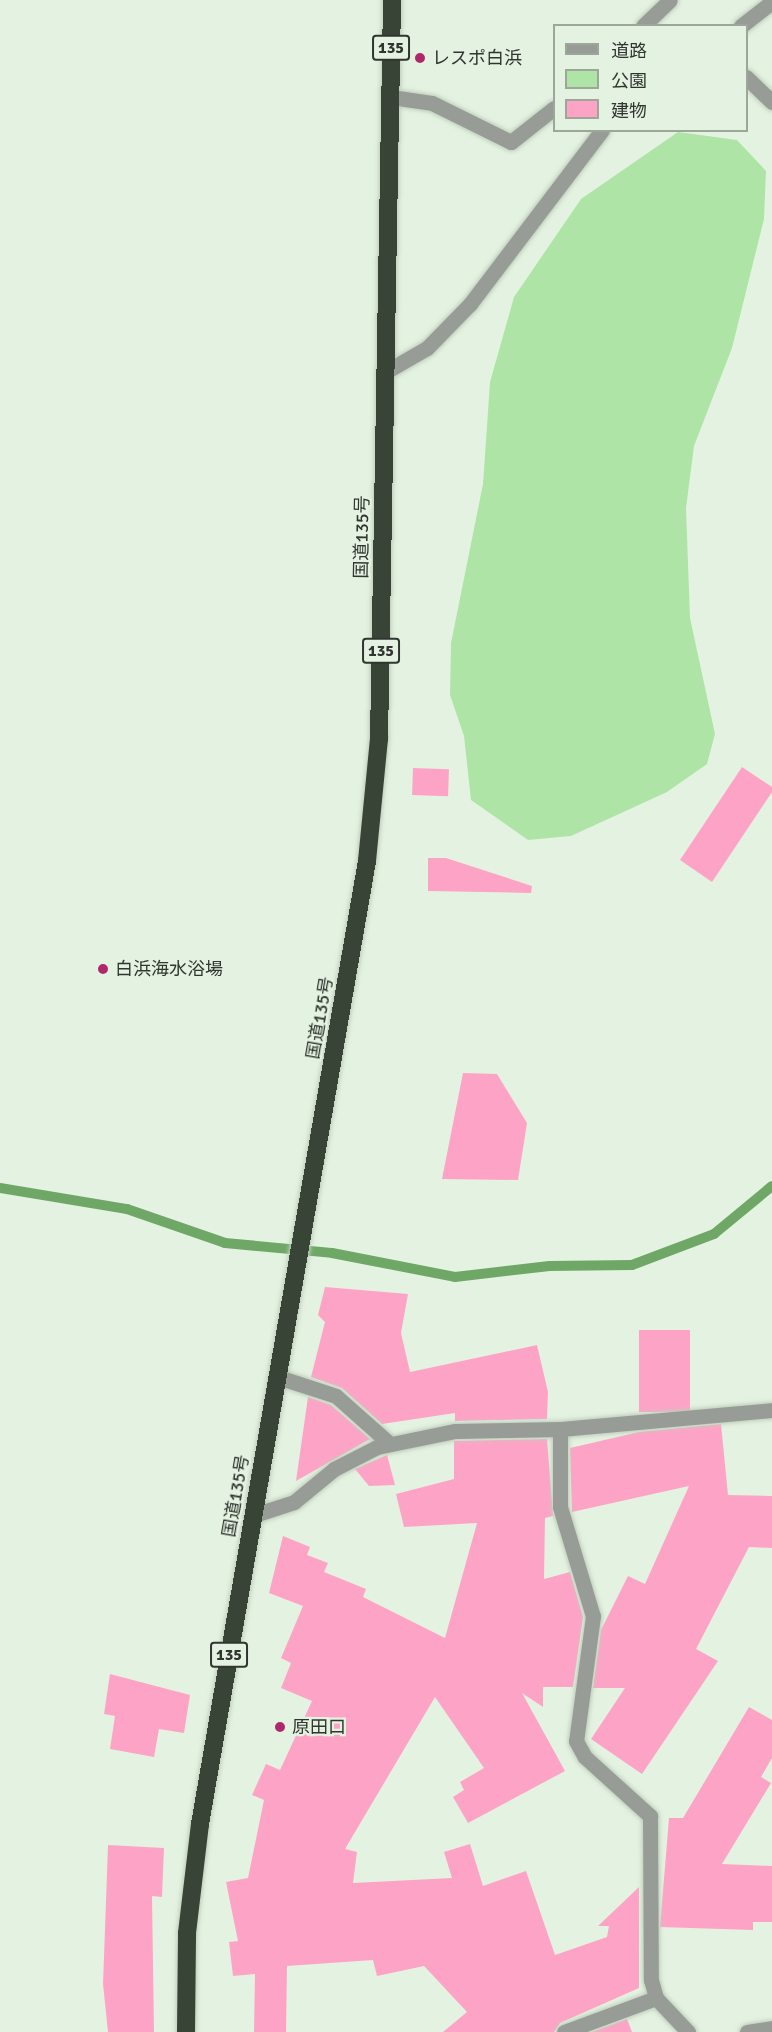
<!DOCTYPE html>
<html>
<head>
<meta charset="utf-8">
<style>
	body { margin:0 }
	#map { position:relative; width:772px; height:2032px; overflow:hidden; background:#e4f3e1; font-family:Signika,"Noto Sans JP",sans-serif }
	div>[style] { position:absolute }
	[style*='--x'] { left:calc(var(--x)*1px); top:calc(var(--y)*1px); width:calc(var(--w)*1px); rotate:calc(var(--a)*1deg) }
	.green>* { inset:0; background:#afe4a7 }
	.stream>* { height:10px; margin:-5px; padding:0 5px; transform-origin:5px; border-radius:5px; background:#6fa866 }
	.building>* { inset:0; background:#fda4c6; transform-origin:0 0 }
	.roads { filter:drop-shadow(0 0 2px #c0cdbd) drop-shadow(0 0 2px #c0cdbd) }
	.street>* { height:15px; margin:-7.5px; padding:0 7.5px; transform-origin:7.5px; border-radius:7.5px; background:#979d96 }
	.highway>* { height:18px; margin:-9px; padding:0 9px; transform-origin:9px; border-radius:9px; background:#384436 }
	.dots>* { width:16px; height:16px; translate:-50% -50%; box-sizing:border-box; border:3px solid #e4f3e1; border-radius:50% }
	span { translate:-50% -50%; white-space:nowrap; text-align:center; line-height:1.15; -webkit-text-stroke:4.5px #e4f3e1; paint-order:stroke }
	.shield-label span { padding:2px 4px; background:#e4f3e1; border:2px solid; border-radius:4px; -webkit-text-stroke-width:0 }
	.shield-label { font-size:16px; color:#30362f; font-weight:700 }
	.poi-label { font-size:18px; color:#30362f }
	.left { translate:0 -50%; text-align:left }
	.street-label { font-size:18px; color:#30362f }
	.legend { position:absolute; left:553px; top:24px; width:195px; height:108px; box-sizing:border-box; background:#e4f3e1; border:2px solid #9ca79a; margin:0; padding:8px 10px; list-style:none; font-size:18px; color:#30362f }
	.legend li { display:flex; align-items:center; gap:12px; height:30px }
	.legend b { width:30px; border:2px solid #9ca79a }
</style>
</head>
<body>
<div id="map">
	<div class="green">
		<i style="clip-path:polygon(678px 132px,737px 140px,766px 171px,764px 219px,732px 348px,694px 446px,686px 508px,690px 618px,715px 734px,707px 764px,667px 792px,571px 836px,528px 840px,471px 800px,464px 736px,450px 695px,451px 643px,483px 484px,490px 382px,514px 297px,581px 199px)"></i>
	</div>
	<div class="stream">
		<i style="--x:0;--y:1188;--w:129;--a:9.4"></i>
		<i style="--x:127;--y:1209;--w:104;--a:19.1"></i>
		<i style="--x:225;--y:1243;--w:107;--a:5.3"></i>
		<i style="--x:332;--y:1253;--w:125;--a:11"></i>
		<i style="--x:455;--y:1277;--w:95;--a:-6.7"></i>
		<i style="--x:549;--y:1266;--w:83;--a:-0.7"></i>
		<i style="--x:632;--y:1265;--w:88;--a:-20.7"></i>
		<i style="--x:714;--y:1234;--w:75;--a:-39.6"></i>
	</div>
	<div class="building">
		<i style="clip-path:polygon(742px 767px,772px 787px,772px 792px,712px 882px,680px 860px)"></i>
		<i style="left:413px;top:768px;width:36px;height:27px;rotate:2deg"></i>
		<i style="clip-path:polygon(428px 858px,446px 858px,532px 886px,531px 893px,428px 891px)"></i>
		<i style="clip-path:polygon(463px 1073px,497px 1074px,527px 1123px,518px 1180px,442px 1179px)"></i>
		<i style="clip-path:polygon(325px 1287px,408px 1294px,401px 1333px,410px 1372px,537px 1345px,548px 1392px,547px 1419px,455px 1421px,455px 1413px,382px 1424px,342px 1388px,311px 1377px,325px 1322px,318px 1315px)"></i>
		<i style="left:639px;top:1330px;width:51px;height:82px"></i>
		<i style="clip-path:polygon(308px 1397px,331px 1405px,370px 1439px,296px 1481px)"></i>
		<i style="clip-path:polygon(721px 1424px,728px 1495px,772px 1496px,772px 1548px,749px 1547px,696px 1649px,718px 1661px,642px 1774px,591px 1739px,625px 1688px,593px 1688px,601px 1630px,628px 1576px,645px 1584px,689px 1486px,572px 1512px,570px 1448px,639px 1432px)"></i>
		<i style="clip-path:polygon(547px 1439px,553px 1516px,545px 1518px,544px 1579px,570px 1572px,583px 1617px,573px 1687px,543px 1687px,543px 1707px,522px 1693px,565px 1771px,468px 1823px,453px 1797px,464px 1790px,460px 1782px,484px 1768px,435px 1697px,345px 1849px,357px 1852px,353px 1883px,452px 1878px,444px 1852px,470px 1844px,483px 1886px,526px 1871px,555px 1955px,607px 1937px,609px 1926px,598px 1926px,639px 1887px,639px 1988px,560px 2023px,554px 2032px,443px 2032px,467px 2012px,424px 1966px,377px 1976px,373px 1960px,287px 1966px,286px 2032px,254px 2032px,255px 1974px,233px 1976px,229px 1942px,238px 1941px,226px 1882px,248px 1878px,264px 1800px,252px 1795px,266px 1764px,280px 1770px,312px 1701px,281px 1688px,291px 1663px,281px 1658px,303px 1606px,269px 1593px,283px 1536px,310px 1547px,307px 1555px,328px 1563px,324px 1572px,366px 1589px,363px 1597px,445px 1638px,477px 1523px,404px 1527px,396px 1494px,454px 1479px,454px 1441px)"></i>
		<i style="clip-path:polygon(387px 1455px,395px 1485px,369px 1486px,355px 1469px)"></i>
		<i style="clip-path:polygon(110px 1674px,190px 1695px,184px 1733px,159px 1729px,154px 1757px,110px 1749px,115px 1716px,104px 1714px)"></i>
		<i style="clip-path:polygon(749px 1707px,772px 1720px,772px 1758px,761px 1777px,771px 1783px,722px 1864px,772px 1866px,772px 1922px,753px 1922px,753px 1930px,660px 1927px,669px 1818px,683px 1818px)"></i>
		<i style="clip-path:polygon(108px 1845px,164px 1848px,162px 1897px,152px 1896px,154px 2032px,108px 2032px,103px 1984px)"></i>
		<i style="clip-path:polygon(627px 2019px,632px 2032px,592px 2032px)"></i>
	</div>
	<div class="roads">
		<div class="street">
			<i style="--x:643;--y:26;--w:37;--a:-44"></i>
			<i style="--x:741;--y:26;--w:39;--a:-38"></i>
			<i style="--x:746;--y:77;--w:36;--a:44"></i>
			<i style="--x:391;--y:97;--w:41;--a:8.3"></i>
			<i style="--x:432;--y:103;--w:88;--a:26.3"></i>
			<i style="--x:511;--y:142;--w:55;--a:-38.3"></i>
			<i style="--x:387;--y:371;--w:46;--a:-29.9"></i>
			<i style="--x:427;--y:348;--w:62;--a:-45.7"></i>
			<i style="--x:470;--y:304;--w:218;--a:-52.8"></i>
			<i style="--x:278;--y:1377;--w:61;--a:18.1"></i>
			<i style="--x:336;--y:1396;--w:72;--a:41.6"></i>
			<i style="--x:560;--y:1429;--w:78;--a:90"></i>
			<i style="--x:560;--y:1507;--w:114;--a:73.2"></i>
			<i style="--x:593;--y:1616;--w:126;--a:97.7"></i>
			<i style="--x:576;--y:1741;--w:18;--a:61"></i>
			<i style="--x:585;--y:1757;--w:88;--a:42.2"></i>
			<i style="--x:650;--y:1816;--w:164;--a:89.7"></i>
			<i style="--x:651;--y:1980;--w:19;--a:74"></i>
			<i style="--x:656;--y:1998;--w:47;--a:46.7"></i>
			<i style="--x:254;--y:1515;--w:42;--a:-18"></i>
			<i style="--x:294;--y:1502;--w:52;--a:-39.5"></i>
			<i style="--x:334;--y:1469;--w:48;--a:-27.1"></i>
			<i style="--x:377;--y:1447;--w:80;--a:-11.6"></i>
			<i style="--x:455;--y:1431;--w:105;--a:-1.1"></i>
			<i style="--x:560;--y:1429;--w:213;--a:-5.1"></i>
			<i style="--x:564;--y:2032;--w:98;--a:-20.3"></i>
			<i style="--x:747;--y:2032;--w:25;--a:-9"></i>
		</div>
		<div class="highway">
			<i style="--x:186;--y:2032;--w:99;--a:-89.4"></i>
			<i style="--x:187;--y:1933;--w:110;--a:-83.2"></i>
			<i style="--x:200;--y:1824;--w:977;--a:-80.16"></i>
			<i style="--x:367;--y:861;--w:123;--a:-84.4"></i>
			<i style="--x:379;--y:739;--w:739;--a:-88.99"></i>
		</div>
	</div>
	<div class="dots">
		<i style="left:420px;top:58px;background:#af286c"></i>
		<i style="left:103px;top:969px;background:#af286c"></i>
		<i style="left:280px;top:1727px;background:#af286c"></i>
	</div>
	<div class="shield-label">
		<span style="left:391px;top:48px">135</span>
		<span style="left:381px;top:651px">135</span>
		<span style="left:229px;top:1655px">135</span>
	</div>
	<div class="poi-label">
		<span class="left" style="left:432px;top:58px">レスポ白浜</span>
		<span class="left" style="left:115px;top:969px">白浜海水浴場</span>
		<span class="left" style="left:292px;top:1727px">原田口</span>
	</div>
	<div class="street-label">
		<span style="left:362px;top:537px;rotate:-89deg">国道135号</span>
		<span style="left:320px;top:1018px;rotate:-80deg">国道135号</span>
		<span style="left:236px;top:1496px;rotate:-80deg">国道135号</span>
	</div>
	<ul class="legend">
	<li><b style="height:8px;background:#979d96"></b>道路</li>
	<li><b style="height:16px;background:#afe4a7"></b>公園</li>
	<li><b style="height:16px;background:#fda4c6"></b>建物</li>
	</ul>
</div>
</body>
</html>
